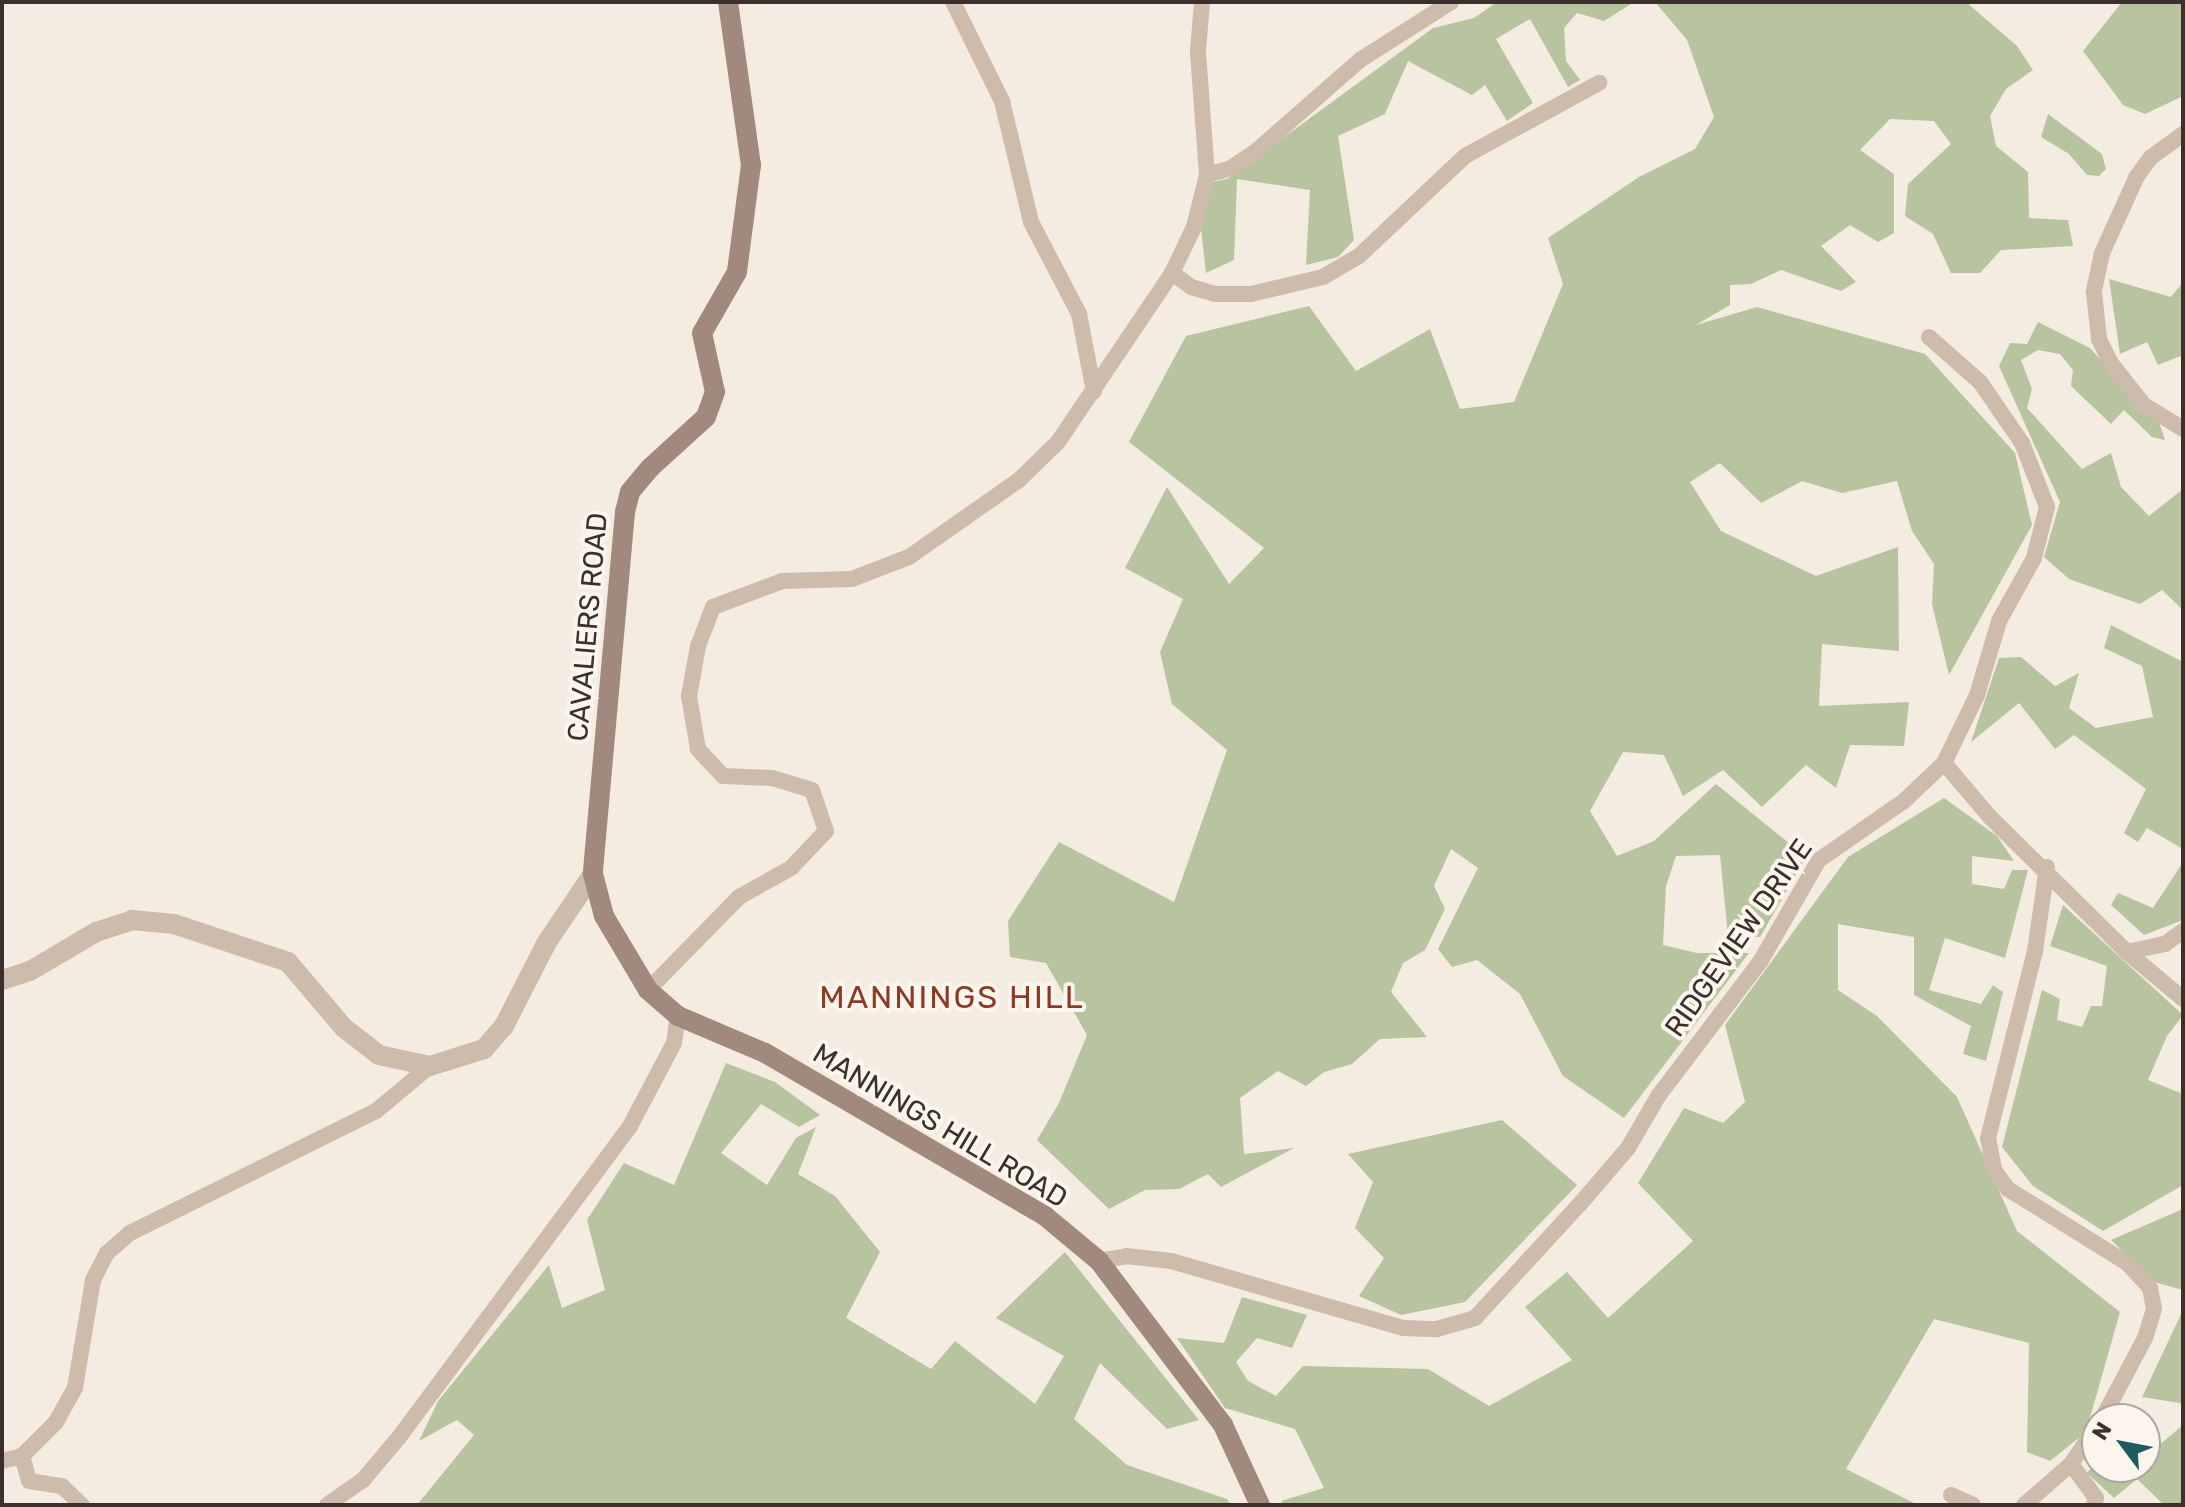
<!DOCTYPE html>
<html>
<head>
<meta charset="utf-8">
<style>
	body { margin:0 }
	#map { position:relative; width:2185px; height:1507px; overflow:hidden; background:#f4ebe1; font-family:Rubik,sans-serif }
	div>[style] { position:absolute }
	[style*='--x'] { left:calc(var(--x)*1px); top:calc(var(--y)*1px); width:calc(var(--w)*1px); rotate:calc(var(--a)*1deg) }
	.green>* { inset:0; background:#b8c4a0 }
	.minor>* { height:16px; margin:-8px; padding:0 8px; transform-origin:8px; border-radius:8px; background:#cdbbac }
	.tertiary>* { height:20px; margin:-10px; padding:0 10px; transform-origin:10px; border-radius:10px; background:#cdbbac }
	.secondary>* { height:20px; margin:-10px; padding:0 10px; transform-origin:10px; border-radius:10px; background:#a18a7d }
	span { translate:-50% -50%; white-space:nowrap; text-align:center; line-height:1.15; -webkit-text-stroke:8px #fbf5ee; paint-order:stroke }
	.street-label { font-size:28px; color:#3b302b }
	.quarter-label { font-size:32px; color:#8c3b22; letter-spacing:2px }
	.frame { position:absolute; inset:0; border:4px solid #3b302b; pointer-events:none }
	.north { position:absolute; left:2081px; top:1403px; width:80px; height:80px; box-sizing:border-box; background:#fbf5ee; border:2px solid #aea6a0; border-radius:50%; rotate:302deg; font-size:22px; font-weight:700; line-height:32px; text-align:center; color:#3b302b }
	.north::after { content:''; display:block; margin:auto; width:28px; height:36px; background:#1f5a5e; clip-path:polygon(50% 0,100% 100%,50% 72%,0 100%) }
</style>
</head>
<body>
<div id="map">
	<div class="green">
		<i style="clip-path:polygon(1497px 2px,1631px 4px,1604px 21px,1577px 13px,1564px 28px,1566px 61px,1580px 80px,1568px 87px,1530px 19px,1496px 39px,1533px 103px,1507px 121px,1485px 85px,1472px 95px,1408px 61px,1385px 114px,1338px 136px,1354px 240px,1338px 257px,1306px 265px,1310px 190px,1237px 179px,1234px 260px,1206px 273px,1201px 228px,1213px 182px,1227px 179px,1433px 28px,1474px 18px)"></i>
		<i style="clip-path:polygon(1655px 2px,1966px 2px,2017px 46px,2033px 70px,2006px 89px,1990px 116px,1996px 146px,2028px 172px,2029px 218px,2068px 220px,2073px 246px,2001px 250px,1980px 273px,1951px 273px,1933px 234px,1905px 216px,1908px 184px,1951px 144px,1934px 121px,1890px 119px,1860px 150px,1894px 174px,1894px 233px,1878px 242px,1850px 225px,1821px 246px,1856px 282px,1841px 291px,1781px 270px,1751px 284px,1730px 285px,1730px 305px,1696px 325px,1757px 307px,1925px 354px,2015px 453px,2032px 525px,1949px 675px,1932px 604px,1934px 564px,1912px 531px,1897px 481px,1842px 493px,1802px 481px,1761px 503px,1720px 463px,1690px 482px,1721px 531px,1816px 576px,1898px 547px,1899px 651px,1822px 644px,1819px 706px,1909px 702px,1904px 746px,1850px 745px,1836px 788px,1806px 765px,1762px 807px,1723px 770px,1683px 796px,1664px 755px,1623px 752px,1590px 811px,1617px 856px,1654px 841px,1716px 784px,1806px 857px,1760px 937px,1728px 936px,1720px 855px,1676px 856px,1666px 886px,1663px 945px,1697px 953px,1749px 953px,1624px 1118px,1563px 1076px,1520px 994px,1477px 960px,1452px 967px,1438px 949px,1478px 868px,1451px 849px,1434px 886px,1445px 909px,1425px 950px,1403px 963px,1391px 992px,1427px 1037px,1380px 1039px,1352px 1064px,1324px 1072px,1306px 1086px,1278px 1071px,1240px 1098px,1244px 1154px,1294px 1148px,1221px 1187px,1208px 1174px,1179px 1189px,1145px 1190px,1109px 1209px,1037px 1140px,1059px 1103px,1087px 1035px,1046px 963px,1010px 957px,1008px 921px,1059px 842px,1174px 902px,1227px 750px,1172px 704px,1160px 652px,1183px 599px,1125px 568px,1167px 487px,1229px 584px,1264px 548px,1129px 442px,1186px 336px,1309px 306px,1356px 371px,1430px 329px,1460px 409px,1514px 402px,1563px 284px,1548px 238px,1639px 177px,1695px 149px,1714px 117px,1687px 40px)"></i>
		<i style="clip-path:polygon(2122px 2px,2183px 2px,2183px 96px,2145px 114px,2123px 105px,2083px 51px)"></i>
		<i style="clip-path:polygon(2048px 114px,2102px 154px,2106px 169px,2099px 176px,2087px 175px,2069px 154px,2041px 137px)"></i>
		<i style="clip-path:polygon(2109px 279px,2171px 297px,2183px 282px,2183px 355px,2158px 365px,2147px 342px,2120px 354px)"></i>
		<i style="clip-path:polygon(2038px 322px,2090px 348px,2160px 425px,2165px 440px,2152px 437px,2124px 410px,2111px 424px,2071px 386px,2073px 370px,2060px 354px,2038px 350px,2021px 360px,2032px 389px,2027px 408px,2082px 469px,2111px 453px,2121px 487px,2149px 516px,2183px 489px,2183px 610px,2162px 590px,2140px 604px,2069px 579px,2044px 557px,2060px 502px,1999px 366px,2010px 343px,2027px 344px)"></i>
		<i style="clip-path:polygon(2111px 625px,2183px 662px,2183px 849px,2147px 828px,2138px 842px,2124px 833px,2146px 789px,2074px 735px,2055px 749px,2019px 703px,1971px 742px,1999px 658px,2021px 657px,2055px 686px,2079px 673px,2069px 708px,2096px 728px,2153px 717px,2142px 666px,2104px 648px)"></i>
		<i style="clip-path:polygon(1944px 798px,1997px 836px,2014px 861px,1972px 856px,1972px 884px,2004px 889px,2012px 870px,2028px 870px,2005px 958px,1945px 938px,1929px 990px,1981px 1004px,1993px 985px,2003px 992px,1986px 1061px,1963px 1054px,1971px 1026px,1914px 995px,1914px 937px,1838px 924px,1838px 990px,1877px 1016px,1957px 1097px,2017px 1231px,2120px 1312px,2086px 1432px,2050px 1461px,2027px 1452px,2029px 1343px,1934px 1319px,1846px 1469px,1918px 1505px,1284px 1505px,1281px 1501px,1324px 1488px,1295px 1429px,1225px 1408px,1177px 1338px,1224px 1343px,1242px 1297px,1307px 1315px,1292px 1348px,1257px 1338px,1236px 1362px,1248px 1381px,1276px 1396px,1303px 1366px,1428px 1369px,1489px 1406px,1572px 1360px,1525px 1307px,1567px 1272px,1608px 1318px,1693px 1241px,1638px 1183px,1684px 1108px,1723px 1123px,1745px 1102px,1725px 1025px,1848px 857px)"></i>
		<i style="clip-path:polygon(2183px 862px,2183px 920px,2144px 935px,2111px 905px,2118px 893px,2153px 908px)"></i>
		<i style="clip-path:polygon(2063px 905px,2183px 1015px,2167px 1036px,2148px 1080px,2183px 1094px,2183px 1185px,2103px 1231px,2033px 1186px,2002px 1147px,2042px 990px,2060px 999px,2057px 1020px,2082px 1027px,2091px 1006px,2102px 1006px,2107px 966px,2050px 946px)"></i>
		<i style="clip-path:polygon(726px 1063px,775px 1082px,820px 1115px,799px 1127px,761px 1104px,721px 1153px,767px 1185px,796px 1138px,816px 1127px,798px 1174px,835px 1196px,880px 1252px,846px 1318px,931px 1369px,955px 1341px,1035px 1404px,1064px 1356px,996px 1318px,1065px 1252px,1199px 1420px,1167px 1429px,1100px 1363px,1074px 1419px,1127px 1465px,1227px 1499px,1231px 1505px,417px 1505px,474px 1435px,457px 1420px,419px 1441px,438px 1401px,549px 1265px,562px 1308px,605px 1290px,587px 1220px,624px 1163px,674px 1185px)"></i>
		<i style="clip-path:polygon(1502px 1120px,1577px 1185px,1465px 1302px,1401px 1315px,1359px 1296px,1384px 1258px,1355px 1228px,1373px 1182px,1348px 1154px)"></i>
		<i style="clip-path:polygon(2183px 1209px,2183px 1290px,2154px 1282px,2111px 1240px)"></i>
		<i style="clip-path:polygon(2183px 1310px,2183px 1410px,2180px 1403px,2142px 1397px)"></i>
		<i style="clip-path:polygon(2183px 1425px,2183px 1505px,2164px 1505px,2137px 1479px,2114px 1498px,2087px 1473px,2097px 1461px,2097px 1467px,2122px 1467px,2128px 1472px,2145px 1467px,2145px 1457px)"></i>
	</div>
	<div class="minor">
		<i style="--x:953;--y:2;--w:110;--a:63.7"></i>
		<i style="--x:1002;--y:101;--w:124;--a:76.5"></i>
		<i style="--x:1031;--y:222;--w:104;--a:62.4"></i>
		<i style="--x:1079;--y:314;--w:79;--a:79.1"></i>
		<i style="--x:2183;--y:134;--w:39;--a:144"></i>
		<i style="--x:2151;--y:157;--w:24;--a:126"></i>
		<i style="--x:2137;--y:176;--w:85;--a:114.4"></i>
		<i style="--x:2102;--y:253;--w:40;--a:102"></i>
		<i style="--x:2094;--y:292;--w:47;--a:83.9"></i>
		<i style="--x:2099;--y:339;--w:25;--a:64"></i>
		<i style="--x:2110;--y:362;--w:55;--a:51.7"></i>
		<i style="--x:2144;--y:405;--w:46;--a:31.6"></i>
		<i style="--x:1207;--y:175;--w:25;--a:-16"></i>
		<i style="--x:1231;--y:168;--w:29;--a:-34"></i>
		<i style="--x:1255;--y:152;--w:140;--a:-41.2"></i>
		<i style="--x:1360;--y:60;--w:108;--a:-32.5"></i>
		<i style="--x:1172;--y:273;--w:24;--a:36"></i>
		<i style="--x:1191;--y:287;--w:25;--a:16"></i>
		<i style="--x:1215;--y:294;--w:36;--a:0"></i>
		<i style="--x:1251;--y:294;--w:74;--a:-13.3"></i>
		<i style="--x:1323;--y:277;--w:42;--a:-30.3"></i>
		<i style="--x:1359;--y:256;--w:146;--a:-43.3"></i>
		<i style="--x:1465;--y:156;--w:153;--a:-28.6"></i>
		<i style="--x:1944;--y:763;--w:71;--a:49.6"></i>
		<i style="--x:1990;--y:817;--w:192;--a:44.6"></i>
		<i style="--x:2127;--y:952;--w:73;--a:40"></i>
		<i style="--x:2047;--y:867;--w:85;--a:98.1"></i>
		<i style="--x:2035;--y:951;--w:193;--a:104.1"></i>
		<i style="--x:1988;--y:1138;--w:33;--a:79"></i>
		<i style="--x:1994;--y:1170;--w:24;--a:54"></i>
		<i style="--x:2008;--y:1189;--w:140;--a:31.9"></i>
		<i style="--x:2127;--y:1263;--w:34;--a:47"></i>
		<i style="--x:2150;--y:1288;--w:21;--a:79"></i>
		<i style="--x:2154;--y:1309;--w:30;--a:107"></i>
		<i style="--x:2145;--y:1338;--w:92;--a:118"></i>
		<i style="--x:2127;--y:952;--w:39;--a:-12"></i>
		<i style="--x:2165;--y:944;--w:22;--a:-36"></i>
		<i style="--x:648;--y:990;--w:130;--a:-45.6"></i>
		<i style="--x:739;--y:897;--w:60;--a:-29.1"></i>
		<i style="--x:791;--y:868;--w:51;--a:-46.6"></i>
		<i style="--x:826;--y:831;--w:43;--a:-108.9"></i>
		<i style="--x:812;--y:790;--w:42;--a:-163.3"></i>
		<i style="--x:772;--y:778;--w:49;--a:-177.7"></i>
		<i style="--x:723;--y:776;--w:37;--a:-133"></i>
		<i style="--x:698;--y:749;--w:54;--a:-99.6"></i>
		<i style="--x:689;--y:696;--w:51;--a:-79.8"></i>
		<i style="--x:698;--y:646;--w:42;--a:-69"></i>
		<i style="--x:713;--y:607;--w:74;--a:-20.6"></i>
		<i style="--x:782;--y:581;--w:70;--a:-1.6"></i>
		<i style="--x:852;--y:579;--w:61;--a:-21.1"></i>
		<i style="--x:909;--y:557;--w:134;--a:-35"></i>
		<i style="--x:1019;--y:480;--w:54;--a:-44.3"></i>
		<i style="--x:1058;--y:442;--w:204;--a:-56"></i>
		<i style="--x:1172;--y:273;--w:51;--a:-64.4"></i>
		<i style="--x:1194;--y:227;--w:54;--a:-76"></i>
		<i style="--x:1207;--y:175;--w:124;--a:-94.2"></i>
		<i style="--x:1198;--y:51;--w:49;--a:-85.3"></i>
		<i style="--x:1099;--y:1261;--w:27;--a:-10"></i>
		<i style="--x:1126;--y:1256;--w:45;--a:6.3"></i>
		<i style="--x:1171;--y:1261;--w:241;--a:16.1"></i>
		<i style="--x:1403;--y:1328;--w:34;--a:2"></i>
		<i style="--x:1437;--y:1329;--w:40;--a:-16"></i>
		<i style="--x:1475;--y:1318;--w:155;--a:-47.4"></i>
		<i style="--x:1580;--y:1204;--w:74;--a:-49.4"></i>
		<i style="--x:1628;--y:1148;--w:61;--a:-59.7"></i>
		<i style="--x:1659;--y:1095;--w:167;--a:-52.8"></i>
		<i style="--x:1760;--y:962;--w:118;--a:-60"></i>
		<i style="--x:1819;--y:860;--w:103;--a:-34.8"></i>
		<i style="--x:1904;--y:801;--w:55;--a:-43.5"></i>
		<i style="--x:1944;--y:763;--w:76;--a:-64.1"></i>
		<i style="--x:1977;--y:695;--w:77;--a:-73.4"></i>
		<i style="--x:1999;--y:621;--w:72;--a:-60.9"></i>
		<i style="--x:2034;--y:558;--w:53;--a:-75.7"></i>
		<i style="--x:2047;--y:507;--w:69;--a:-111.3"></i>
		<i style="--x:2022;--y:443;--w:74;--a:-124.5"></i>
		<i style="--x:1980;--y:382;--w:68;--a:-138.6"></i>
		<i style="--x:22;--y:1456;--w:26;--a:74"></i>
		<i style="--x:29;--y:1481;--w:33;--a:9"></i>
		<i style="--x:62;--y:1486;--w:28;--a:44"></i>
		<i style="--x:2;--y:1461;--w:21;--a:-14"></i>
		<i style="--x:22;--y:1456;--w:48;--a:-45"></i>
		<i style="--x:56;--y:1422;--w:39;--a:-61"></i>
		<i style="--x:75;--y:1388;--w:109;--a:-80.5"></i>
		<i style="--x:93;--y:1280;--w:30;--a:-63"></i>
		<i style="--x:107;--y:1253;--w:30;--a:-41"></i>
		<i style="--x:130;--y:1233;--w:275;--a:-26.4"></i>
		<i style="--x:376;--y:1111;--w:70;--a:-39.8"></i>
		<i style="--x:1951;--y:1495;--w:24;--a:24"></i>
		<i style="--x:327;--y:1505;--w:44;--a:-34.8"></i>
		<i style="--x:363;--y:1480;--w:57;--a:-49.9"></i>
		<i style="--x:400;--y:1436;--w:384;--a:-53.4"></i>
		<i style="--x:629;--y:1128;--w:96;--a:-62.1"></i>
		<i style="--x:674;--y:1043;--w:27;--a:-82"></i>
		<i style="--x:2024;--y:1505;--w:62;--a:-41.1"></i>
		<i style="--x:2094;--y:1505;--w:7;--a:-74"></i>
		<i style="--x:2096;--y:1498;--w:42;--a:-126.3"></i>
		<i style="--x:2071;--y:1464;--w:46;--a:-55.6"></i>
	</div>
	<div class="tertiary">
		<i style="--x:2;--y:980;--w:29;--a:-18"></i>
		<i style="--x:30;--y:971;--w:77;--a:-30.6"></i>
		<i style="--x:96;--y:932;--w:38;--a:-18"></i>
		<i style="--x:132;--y:920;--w:42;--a:5.4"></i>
		<i style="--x:174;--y:924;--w:120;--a:18.4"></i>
		<i style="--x:288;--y:962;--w:87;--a:49.7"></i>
		<i style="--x:344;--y:1028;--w:44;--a:37.6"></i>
		<i style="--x:379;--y:1055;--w:52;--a:12.2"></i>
		<i style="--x:430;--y:1066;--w:57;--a:-17.5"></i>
		<i style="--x:484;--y:1049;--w:30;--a:-49"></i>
		<i style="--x:504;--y:1026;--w:94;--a:-62.9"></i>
		<i style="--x:547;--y:942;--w:82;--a:-55.9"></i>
	</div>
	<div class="secondary">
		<i style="--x:728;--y:2;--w:165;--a:82"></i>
		<i style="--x:751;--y:165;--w:108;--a:97.5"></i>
		<i style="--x:737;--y:272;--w:70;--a:119.8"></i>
		<i style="--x:702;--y:333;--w:60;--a:77.6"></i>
		<i style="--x:715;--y:392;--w:27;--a:110"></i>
		<i style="--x:706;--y:417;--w:76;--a:137.7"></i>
		<i style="--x:650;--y:468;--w:31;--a:130"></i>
		<i style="--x:630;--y:492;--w:21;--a:104"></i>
		<i style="--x:625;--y:512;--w:363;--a:95.1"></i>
		<i style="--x:593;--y:874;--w:43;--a:75.3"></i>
		<i style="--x:604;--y:916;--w:86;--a:59.3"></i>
		<i style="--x:648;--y:990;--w:40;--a:41"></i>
		<i style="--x:678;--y:1016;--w:95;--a:23"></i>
		<i style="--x:765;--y:1053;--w:324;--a:30.2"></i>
		<i style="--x:1045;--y:1216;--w:70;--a:39.8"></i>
		<i style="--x:1099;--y:1261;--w:206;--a:52.9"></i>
		<i style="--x:1223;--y:1425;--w:88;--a:65.2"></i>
	</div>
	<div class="street-label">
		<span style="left:588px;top:627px;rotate:-85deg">CAVALIERS ROAD</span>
		<span style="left:1739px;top:938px;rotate:-55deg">RIDGEVIEW DRIVE</span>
		<span style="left:940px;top:1126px;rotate:31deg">MANNINGS HILL ROAD</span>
	</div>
	<div class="quarter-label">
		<span style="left:952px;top:997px">MANNINGS HILL</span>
	</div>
	<div class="frame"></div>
	<div class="north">N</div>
</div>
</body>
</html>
